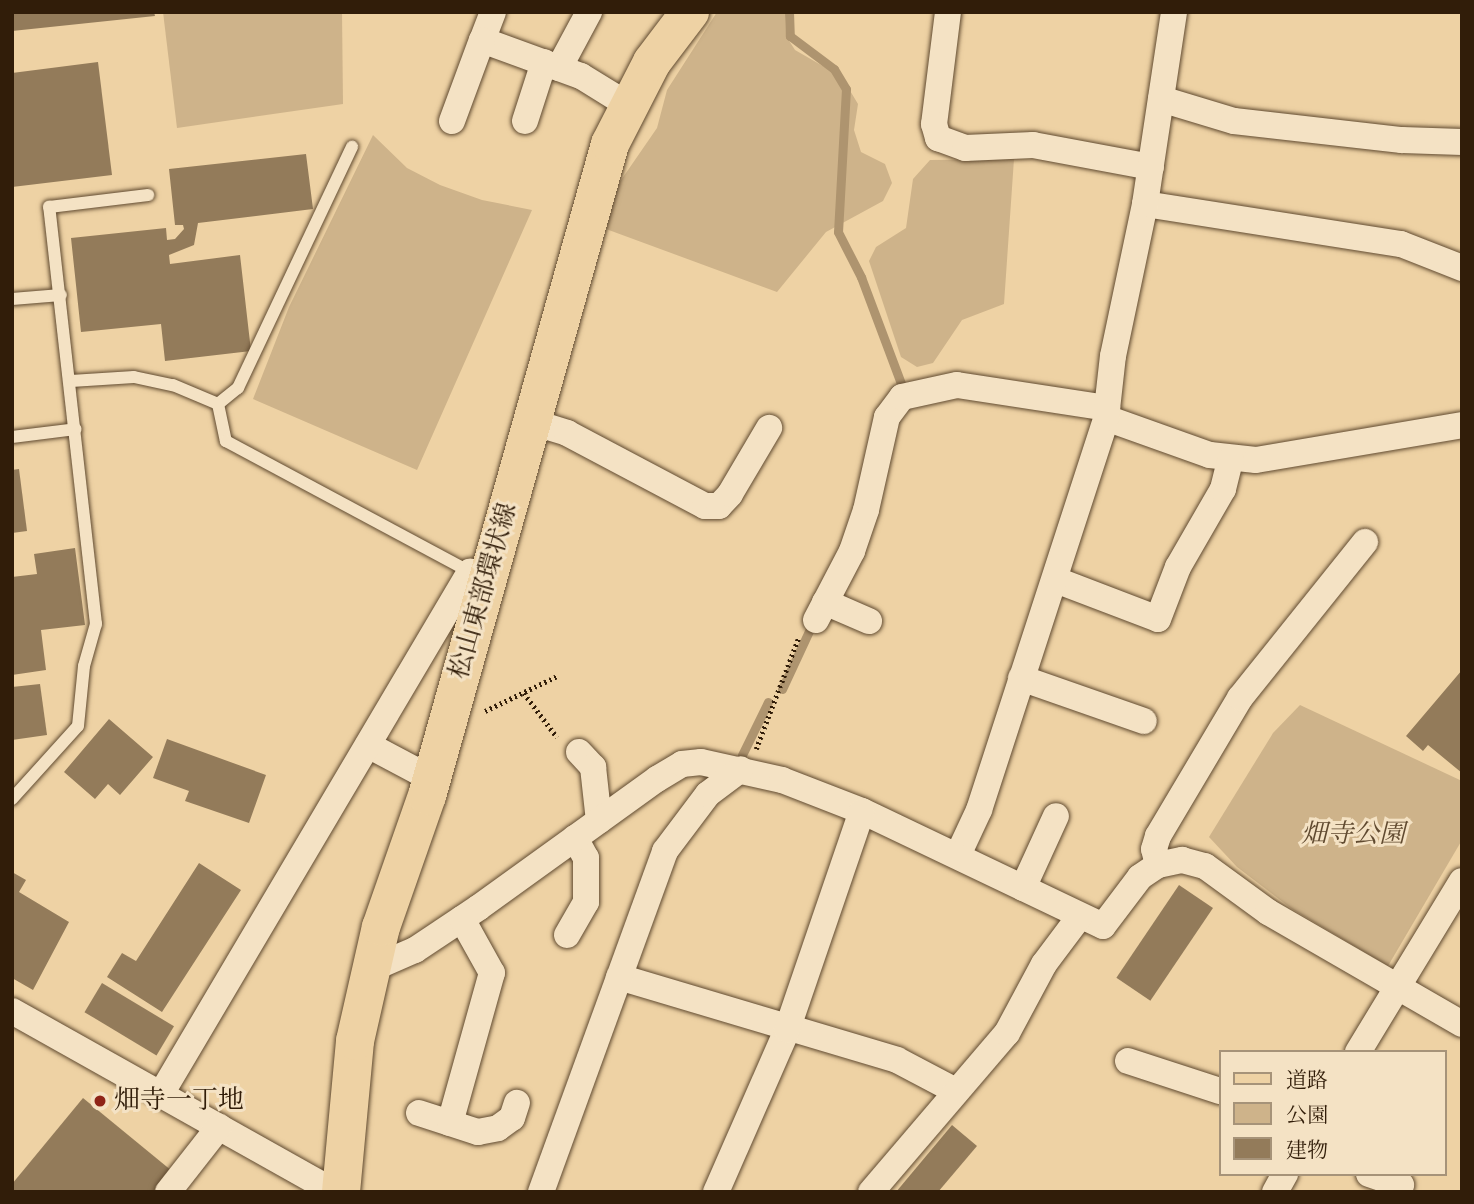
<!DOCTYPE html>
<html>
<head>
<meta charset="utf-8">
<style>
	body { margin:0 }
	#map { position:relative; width:1474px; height:1204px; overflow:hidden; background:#eed2a4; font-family:"IM FELL DW Pica","Noto Serif JP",serif }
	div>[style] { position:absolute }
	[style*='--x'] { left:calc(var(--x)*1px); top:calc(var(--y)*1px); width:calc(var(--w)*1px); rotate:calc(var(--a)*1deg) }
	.green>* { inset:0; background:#ceb38a }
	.stream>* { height:9px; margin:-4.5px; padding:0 4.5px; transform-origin:4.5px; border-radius:4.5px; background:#ae946f }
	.building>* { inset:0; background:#937b5a; transform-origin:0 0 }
	.path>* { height:4.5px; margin-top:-2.25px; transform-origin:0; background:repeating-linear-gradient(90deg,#311d09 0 2px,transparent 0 5.5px) }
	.roads { filter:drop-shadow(0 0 2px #604a30) drop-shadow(0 0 2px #604a30) }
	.lane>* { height:12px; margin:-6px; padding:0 6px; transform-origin:6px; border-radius:6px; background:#f4e2c4 }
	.street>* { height:26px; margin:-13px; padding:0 13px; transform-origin:13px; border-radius:13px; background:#f4e2c4 }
	.primary>* { height:38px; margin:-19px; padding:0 19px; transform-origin:19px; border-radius:19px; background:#eed2a4 }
	.dots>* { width:19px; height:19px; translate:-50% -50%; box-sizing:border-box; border:4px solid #f4e2c4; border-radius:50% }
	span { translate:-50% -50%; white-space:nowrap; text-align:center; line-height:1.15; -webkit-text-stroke:6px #f4e2c4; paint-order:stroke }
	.street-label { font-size:26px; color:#311d09 }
	.park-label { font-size:26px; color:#604a30; font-style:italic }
	.poi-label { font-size:26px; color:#311d09 }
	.left { translate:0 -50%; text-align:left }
	.frame { position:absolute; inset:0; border:14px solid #311d09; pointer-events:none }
	.legend { position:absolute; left:1219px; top:1050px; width:228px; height:126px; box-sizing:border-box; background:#f4e2c4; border:2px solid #a69379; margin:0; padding:9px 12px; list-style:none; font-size:21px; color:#311d09 }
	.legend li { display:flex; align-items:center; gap:14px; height:35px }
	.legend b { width:35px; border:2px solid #a69379 }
</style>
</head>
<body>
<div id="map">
	<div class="green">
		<i style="clip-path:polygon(163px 12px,342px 12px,343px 104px,177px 128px)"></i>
		<i style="clip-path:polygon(717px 12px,785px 12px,786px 36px,795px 50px,835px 73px,849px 89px,858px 104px,854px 130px,861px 152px,885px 164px,892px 183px,883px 201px,826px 232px,777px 292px,606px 229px,617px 186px,657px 128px,667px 90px)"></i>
		<i style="clip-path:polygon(373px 135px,407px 168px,440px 185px,482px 200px,532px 210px,417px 470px,253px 399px,289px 307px)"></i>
		<i style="clip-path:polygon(1014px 159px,1004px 304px,962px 320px,933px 363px,917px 367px,901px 357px,869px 261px,876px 247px,906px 228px,913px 179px,930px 160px)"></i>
		<i style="clip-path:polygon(1300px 705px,1462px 781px,1462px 840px,1388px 966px,1292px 909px,1237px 867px,1209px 837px,1273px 733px)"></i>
	</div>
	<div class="stream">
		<i style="--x:789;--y:12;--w:24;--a:88"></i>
		<i style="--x:790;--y:36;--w:55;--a:36.9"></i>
		<i style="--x:834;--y:69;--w:23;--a:59"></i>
		<i style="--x:846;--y:89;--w:143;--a:93.2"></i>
		<i style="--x:838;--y:232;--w:51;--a:62.9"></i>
		<i style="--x:861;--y:277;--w:116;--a:69.4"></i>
		<i style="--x:782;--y:689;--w:66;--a:-65"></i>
		<i style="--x:742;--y:755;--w:59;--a:-63.9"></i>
	</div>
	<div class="building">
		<i style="clip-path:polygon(12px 12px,154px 12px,155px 16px,12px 31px)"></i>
		<i style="clip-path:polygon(98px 62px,112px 175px,12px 187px,12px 73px)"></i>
		<i style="clip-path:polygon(306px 154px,313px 209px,198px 223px,194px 245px,169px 255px,170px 264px,240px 255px,251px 351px,165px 361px,161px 324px,81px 332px,71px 238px,166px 228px,167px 240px,175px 239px,184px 229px,183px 225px,175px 225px,169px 169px)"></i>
		<i style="clip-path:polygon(19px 469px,27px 531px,12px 533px,12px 470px)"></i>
		<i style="clip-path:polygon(75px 548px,85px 625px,41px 630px,46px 670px,12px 675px,12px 577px,37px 574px,34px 554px)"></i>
		<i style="clip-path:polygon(1462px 670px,1462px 773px,1428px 745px,1423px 751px,1406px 736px)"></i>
		<i style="clip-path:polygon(40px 684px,47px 735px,12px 740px,12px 687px)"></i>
		<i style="clip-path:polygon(109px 719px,153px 757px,120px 795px,108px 784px,95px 799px,64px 772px)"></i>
		<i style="clip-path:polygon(167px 739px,266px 775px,249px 823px,185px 801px,189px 791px,153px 778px)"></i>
		<i style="clip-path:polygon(199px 863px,241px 890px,162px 1012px,107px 977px,122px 953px,136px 961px)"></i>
		<i style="clip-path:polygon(12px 872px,26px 880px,19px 892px,69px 922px,33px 990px,12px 978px)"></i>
		<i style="left:1179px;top:885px;width:41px;height:112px;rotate:34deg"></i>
		<i style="left:102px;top:983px;width:84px;height:34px;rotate:31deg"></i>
		<i style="clip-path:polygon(83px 1098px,172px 1171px,155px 1192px,12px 1192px,12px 1184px)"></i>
		<i style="clip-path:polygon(952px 1125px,977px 1146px,938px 1192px,896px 1192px)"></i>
	</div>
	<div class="path">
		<i style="--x:524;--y:693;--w:55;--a:53.1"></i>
		<i style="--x:485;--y:711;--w:82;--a:-25.9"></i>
		<i style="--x:756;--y:749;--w:118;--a:-69.1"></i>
	</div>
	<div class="roads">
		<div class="lane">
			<i style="--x:12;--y:299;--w:49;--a:-4.7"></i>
			<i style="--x:71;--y:381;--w:63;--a:-3.6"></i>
			<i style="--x:134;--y:377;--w:40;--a:12"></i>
			<i style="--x:173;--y:385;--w:49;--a:22.9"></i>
			<i style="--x:218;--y:404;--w:38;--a:78"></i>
			<i style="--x:226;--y:441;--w:277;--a:28.2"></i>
			<i style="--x:218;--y:404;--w:26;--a:-39"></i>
			<i style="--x:238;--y:388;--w:267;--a:-64.7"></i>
			<i style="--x:12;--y:437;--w:64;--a:-7.1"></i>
			<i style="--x:12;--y:799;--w:98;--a:-47.9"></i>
			<i style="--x:78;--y:726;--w:60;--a:-84.3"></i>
			<i style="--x:84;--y:666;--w:44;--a:-74.1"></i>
			<i style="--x:96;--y:624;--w:420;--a:-96.4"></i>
			<i style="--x:49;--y:207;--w:100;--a:-6.9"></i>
		</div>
		<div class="street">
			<i style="--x:493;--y:12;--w:30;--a:111"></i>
			<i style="--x:482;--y:40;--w:105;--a:20"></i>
			<i style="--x:581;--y:76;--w:55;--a:31.7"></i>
			<i style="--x:948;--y:12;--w:113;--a:97.1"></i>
			<i style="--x:934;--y:124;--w:15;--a:74"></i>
			<i style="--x:938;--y:138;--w:29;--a:20"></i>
			<i style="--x:965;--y:148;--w:68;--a:-2.5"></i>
			<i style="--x:1033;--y:145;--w:120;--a:10.6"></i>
			<i style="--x:559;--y:68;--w:64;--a:-61.8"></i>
			<i style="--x:1161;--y:99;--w:76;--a:16.8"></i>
			<i style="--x:1234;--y:121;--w:169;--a:6.5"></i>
			<i style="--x:1402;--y:140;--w:60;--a:1.9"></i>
			<i style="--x:452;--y:121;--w:86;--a:-69.7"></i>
			<i style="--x:525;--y:121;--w:62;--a:-72.1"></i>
			<i style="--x:1145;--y:204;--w:259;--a:8.9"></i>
			<i style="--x:1401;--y:244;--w:66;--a:21.5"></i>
			<i style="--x:1106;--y:418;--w:110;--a:19.6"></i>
			<i style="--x:1210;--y:455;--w:46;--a:6.2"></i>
			<i style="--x:1256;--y:460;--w:209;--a:-9.6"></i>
			<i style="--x:532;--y:422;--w:37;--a:17"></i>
			<i style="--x:567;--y:433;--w:156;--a:27.9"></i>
			<i style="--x:705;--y:506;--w:14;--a:0"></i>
			<i style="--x:719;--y:506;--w:16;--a:-47"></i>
			<i style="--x:730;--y:494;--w:77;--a:-59.4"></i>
			<i style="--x:1056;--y:580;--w:109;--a:20.9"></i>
			<i style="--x:1158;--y:619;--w:56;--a:-69"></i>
			<i style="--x:1178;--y:567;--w:90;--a:-60"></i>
			<i style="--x:1223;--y:489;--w:30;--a:-76"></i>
			<i style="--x:825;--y:602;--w:48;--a:23.4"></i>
			<i style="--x:816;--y:620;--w:78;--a:-62.4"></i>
			<i style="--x:852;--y:551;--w:43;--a:-71.1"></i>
			<i style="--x:866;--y:510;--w:95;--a:-77.3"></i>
			<i style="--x:887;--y:417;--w:25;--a:-53"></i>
			<i style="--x:902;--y:397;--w:56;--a:-12.3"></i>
			<i style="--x:957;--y:385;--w:152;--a:8.7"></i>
			<i style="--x:1021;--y:678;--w:130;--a:19.3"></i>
			<i style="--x:368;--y:745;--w:72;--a:28"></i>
			<i style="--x:579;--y:752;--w:21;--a:47"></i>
			<i style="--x:593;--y:767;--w:54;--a:83.7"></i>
			<i style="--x:958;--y:855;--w:50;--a:-65"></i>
			<i style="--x:979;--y:810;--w:412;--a:-72"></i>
			<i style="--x:1106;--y:418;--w:62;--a:-83.6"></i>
			<i style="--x:1113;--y:356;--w:155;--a:-78.1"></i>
			<i style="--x:1145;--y:204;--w:194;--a:-81.4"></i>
			<i style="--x:1158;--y:865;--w:16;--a:-104"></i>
			<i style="--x:1154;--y:849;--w:14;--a:-73"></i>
			<i style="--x:1158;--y:836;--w:161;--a:-59.3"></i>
			<i style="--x:1240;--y:698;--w:200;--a:-51.3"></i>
			<i style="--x:1023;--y:888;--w:79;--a:-65.4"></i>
			<i style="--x:567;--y:935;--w:38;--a:-60"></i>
			<i style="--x:586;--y:902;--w:44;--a:-90"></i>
			<i style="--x:586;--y:858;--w:23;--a:-119"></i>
			<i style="--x:371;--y:969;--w:48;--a:-23.4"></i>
			<i style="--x:415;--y:950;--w:76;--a:-33.7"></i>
			<i style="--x:478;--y:908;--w:221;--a:-35.8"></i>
			<i style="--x:657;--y:779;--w:29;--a:-31"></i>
			<i style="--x:682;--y:764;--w:19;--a:-6"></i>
			<i style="--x:701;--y:762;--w:83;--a:12.5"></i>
			<i style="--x:782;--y:780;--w:86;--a:21.2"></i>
			<i style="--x:862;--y:811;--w:267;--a:25.5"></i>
			<i style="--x:1103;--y:926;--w:61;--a:-52.9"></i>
			<i style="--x:1140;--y:877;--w:22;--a:-34"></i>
			<i style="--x:1158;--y:865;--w:25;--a:-12"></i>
			<i style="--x:1182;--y:860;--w:24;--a:15"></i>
			<i style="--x:1205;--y:866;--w:78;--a:36.1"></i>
			<i style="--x:1268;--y:912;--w:224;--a:30"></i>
			<i style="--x:619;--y:977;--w:290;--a:16.6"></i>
			<i style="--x:897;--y:1060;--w:67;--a:27.7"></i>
			<i style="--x:12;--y:1011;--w:369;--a:29.3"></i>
			<i style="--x:1358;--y:1052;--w:200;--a:-58.7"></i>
			<i style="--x:1128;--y:1061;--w:97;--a:18.1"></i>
			<i style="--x:161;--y:1094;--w:607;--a:-59.38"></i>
			<i style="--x:470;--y:572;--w:19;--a:28"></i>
			<i style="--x:419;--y:1113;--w:62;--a:17.9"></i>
			<i style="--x:478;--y:1132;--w:20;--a:-11"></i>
			<i style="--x:498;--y:1128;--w:17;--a:-36"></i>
			<i style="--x:512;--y:1118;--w:16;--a:-72"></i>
			<i style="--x:450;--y:1123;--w:156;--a:-74.4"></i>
			<i style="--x:492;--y:973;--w:62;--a:-119.1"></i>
			<i style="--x:1369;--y:1174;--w:34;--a:19"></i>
			<i style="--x:168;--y:1192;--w:83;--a:-51.9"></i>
			<i style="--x:541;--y:1192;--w:363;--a:-70"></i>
			<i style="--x:665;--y:851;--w:71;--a:-53"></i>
			<i style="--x:708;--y:794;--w:41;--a:-37.1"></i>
			<i style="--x:716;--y:1192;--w:177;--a:-66.3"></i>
			<i style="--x:787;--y:1030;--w:231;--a:-71.1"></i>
			<i style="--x:871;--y:1192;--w:209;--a:-49.5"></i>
			<i style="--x:1007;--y:1033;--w:78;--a:-61.8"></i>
			<i style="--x:1044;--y:964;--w:60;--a:-53.1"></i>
			<i style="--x:1275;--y:1192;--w:21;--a:-61"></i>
		</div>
		<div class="primary">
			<i style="--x:341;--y:1192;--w:152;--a:-84.7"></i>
			<i style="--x:355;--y:1041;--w:117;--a:-77.2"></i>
			<i style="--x:381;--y:927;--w:139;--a:-70.7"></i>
			<i style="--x:427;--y:796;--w:677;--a:-74.32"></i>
			<i style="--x:610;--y:144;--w:92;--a:-62.9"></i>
			<i style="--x:652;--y:62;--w:63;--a:-52.8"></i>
		</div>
	</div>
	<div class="dots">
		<i style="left:100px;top:1101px;background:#8f2418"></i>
	</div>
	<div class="street-label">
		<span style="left:484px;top:591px;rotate:-74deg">松山東部環状線</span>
	</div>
	<div class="park-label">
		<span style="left:1353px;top:835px">畑寺公園</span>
	</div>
	<div class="poi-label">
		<span class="left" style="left:114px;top:1101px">畑寺一丁地</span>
	</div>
	<div class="frame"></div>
	<ul class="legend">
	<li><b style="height:9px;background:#eed2a4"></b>道路</li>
	<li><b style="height:19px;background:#ceb38a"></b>公園</li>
	<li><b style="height:19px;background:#937b5a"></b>建物</li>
	</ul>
</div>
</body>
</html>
